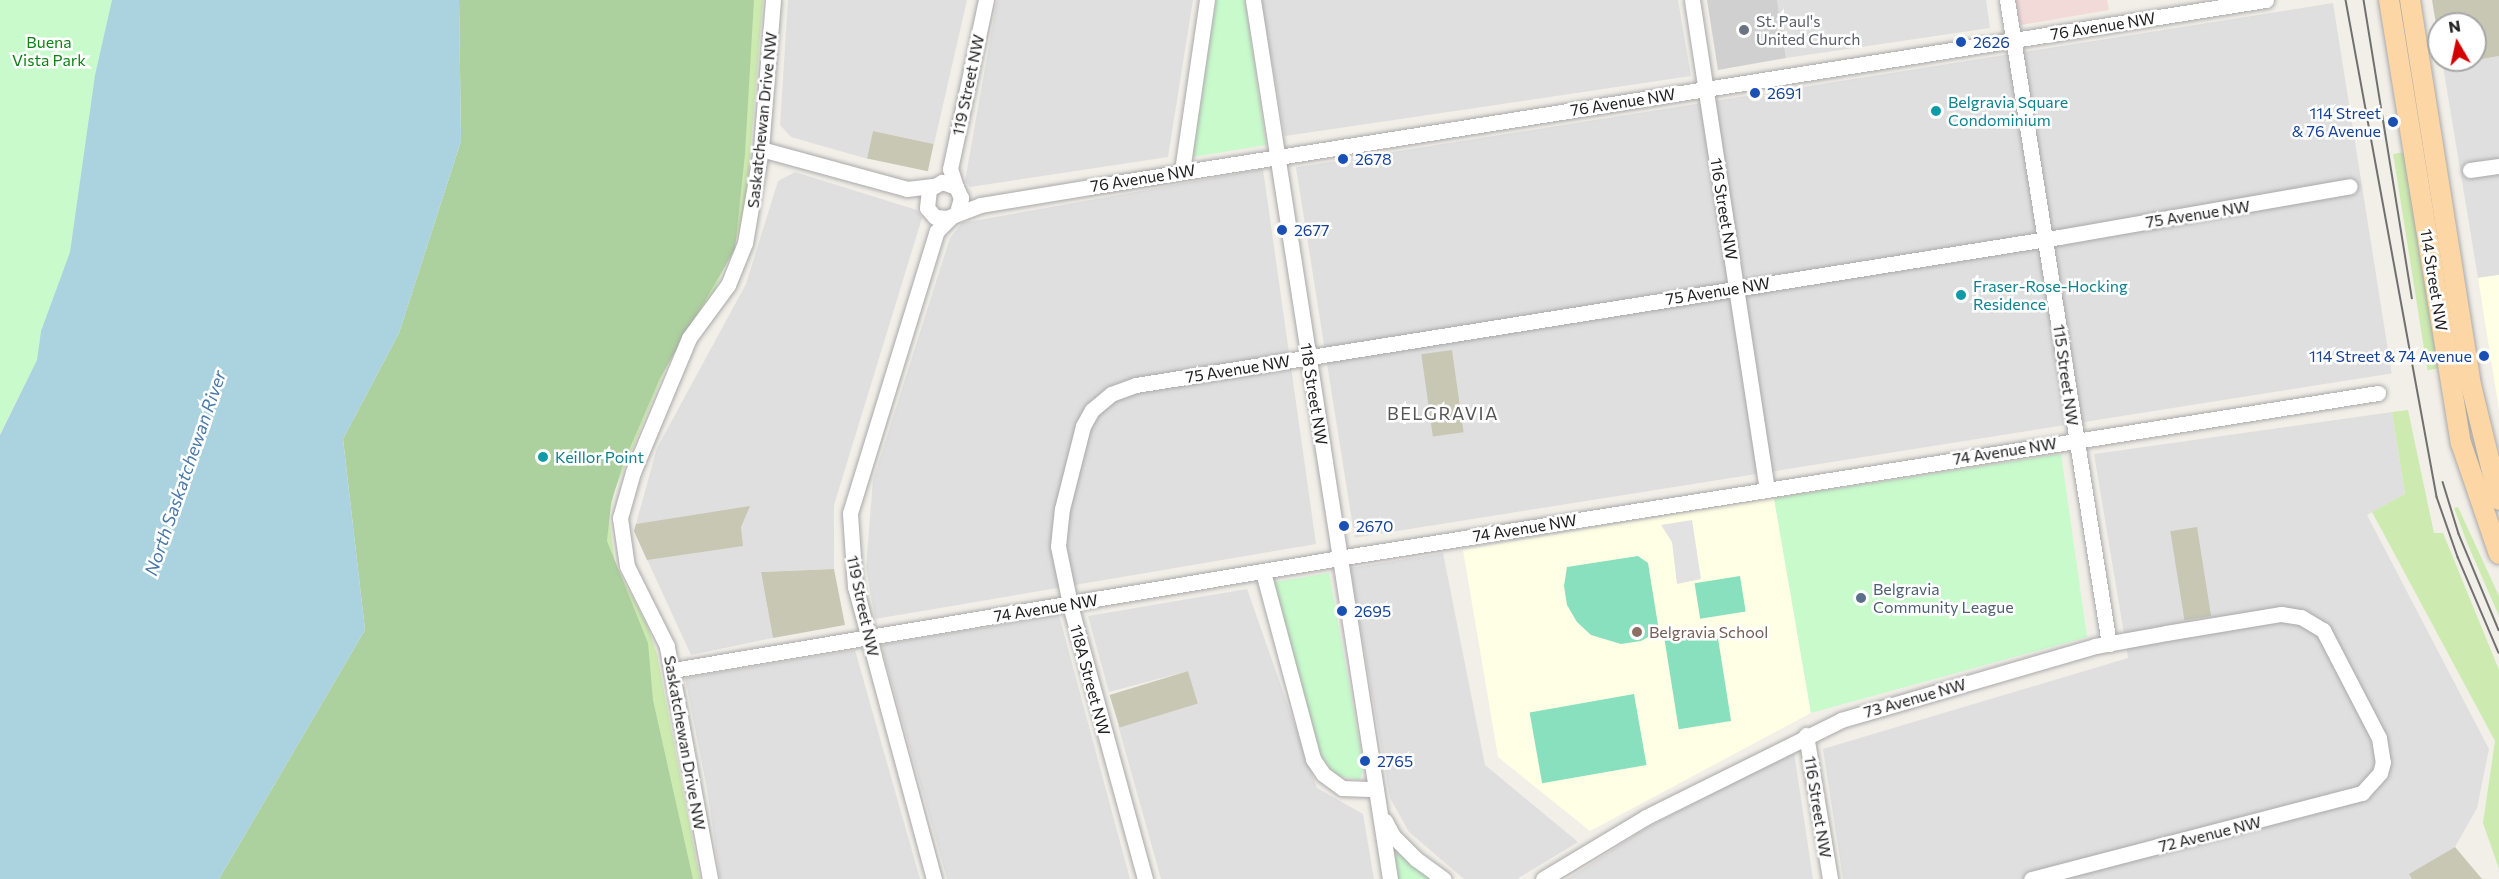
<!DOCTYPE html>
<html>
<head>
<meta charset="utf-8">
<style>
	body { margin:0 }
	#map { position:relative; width:2499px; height:879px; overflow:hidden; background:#f2efe9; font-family:Commissioner,sans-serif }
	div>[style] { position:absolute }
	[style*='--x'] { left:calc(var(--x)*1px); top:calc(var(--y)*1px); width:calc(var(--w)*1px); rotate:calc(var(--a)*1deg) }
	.residential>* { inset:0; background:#e0dfdf; transform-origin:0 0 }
	.commercial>* { inset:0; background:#f2dad9 }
	.education>* { inset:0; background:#ffffe5 }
	.religious>* { inset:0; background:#d0d0d0 }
	.construction>* { inset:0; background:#c7c7b4; transform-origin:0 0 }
	.grass>* { inset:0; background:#cdebb0; transform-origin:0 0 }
	.forest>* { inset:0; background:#add19e }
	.park>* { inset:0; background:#c8facc }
	.pitch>* { inset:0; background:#88e0be; transform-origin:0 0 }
	.parking>* { inset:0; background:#e2e2e2 }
	.water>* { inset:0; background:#aad3df }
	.roads { filter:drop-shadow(0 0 2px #a9a9a9) drop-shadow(0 0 2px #a9a9a9) }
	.minor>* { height:15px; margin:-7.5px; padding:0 7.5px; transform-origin:7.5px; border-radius:7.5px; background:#fff }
	.major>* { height:20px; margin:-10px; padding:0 10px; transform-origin:10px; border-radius:10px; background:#fcd6a4 }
	.tram>* { height:1.5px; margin:-0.75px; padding:0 0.75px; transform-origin:0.75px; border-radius:0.75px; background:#707070 }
	.dots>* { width:16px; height:16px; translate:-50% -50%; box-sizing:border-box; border:3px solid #fff; border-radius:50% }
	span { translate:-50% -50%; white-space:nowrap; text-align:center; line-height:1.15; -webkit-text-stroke:5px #fff; paint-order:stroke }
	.worship-label { font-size:16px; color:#5b616d }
	.left { translate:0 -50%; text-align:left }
	.street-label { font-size:16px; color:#222 }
	.park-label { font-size:16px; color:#0c8416 }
	.transit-label { font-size:16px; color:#164399 }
	.right { translate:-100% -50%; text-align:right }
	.culture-label { font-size:16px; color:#0d838f }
	.service-label { font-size:16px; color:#4e5e75 }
	.education-label { font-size:16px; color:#785e54 }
	.neighbourhood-label { font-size:18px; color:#555; letter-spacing:1.5px }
	.water-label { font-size:18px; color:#4a7aab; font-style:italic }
	.north { position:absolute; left:2427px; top:12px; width:60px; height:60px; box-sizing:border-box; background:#fff; border:2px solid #a7a7a7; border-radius:50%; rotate:351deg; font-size:16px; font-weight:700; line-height:24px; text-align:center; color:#222 }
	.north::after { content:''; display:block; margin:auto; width:21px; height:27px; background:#d40000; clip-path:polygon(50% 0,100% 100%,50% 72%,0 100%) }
</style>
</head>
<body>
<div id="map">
	<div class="residential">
		<i style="clip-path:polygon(788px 0,967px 0,934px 144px,873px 131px,868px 159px,791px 137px,780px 125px)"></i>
		<i style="clip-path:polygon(997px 0,1193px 0,1168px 157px,970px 187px,965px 181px)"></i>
		<i style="clip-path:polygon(1261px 0,1678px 0,1691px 76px,1285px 136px)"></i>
		<i style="clip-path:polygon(1777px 0,1986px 0,1990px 28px,1786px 58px)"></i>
		<i style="left:2333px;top:3px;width:375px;height:1050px;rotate:81deg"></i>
		<i style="clip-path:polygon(2499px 56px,2499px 275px,2478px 278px,2443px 66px)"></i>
		<i style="clip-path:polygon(1263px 169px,1316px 544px,875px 619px,866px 568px,873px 480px,950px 238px,962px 223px)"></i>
		<i style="clip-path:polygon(795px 172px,917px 210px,922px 218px,834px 505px,834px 569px,761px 572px,773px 638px,691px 655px,634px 531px,657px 448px,746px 284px,778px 181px)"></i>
		<i style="clip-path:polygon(2392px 412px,2405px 494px,2367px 515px,2489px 749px,2477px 808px,2455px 847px,2410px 874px,2412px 879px,1843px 879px,1823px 749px,2128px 658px,2094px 454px)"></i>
		<i style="clip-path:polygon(1443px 553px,1485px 765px,1578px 842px,1517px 879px,1464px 879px,1409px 832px,1390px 798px,1350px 568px)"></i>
		<i style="clip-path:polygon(1247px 589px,1317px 788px,1363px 814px,1374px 879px,1161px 879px,1118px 725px,1198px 703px,1188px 671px,1109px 692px,1088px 616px)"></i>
		<i style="clip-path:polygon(1059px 615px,1130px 879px,947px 879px,881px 645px)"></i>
		<i style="clip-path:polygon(855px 650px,920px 879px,720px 879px,707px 789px,685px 678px)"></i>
		<i style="clip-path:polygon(1794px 752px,1813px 879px,1567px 879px,1648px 827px)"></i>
	</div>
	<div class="commercial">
		<i style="clip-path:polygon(2014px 0,2107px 0,2109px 10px,2021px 25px)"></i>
	</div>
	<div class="education">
		<i style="clip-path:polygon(2499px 275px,2499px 410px,2478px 278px)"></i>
		<i style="clip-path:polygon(1774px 498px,1811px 713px,1590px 831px,1498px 757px,1463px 550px)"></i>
	</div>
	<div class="religious">
		<i style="clip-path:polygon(1707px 0,1777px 0,1786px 58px,1718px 70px)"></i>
	</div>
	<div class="construction">
		<i style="clip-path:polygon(2432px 0,2499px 0,2499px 56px,2443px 66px,2442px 60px,2475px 60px,2475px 24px,2439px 24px,2439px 42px)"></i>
		<i style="left:873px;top:131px;width:62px;height:28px;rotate:12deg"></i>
		<i style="left:1452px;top:350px;width:83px;height:31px;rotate:82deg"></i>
		<i style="clip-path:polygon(750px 506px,741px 527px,743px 546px,647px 560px,634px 531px,636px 524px)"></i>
		<i style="left:2197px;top:527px;width:90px;height:27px;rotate:81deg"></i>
		<i style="clip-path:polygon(834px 569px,845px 625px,773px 638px,761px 572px)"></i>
		<i style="left:1188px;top:671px;width:34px;height:82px;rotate:73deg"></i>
		<i style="clip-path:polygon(2455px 847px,2482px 879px,2412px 879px,2409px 874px)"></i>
	</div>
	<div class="grass">
		<i style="clip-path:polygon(732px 0,763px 0,747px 191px,738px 235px,713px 294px,676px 344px,614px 492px,609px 518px,615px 564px,647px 625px,657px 654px,700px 879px,681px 879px,593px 573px)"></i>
		<i style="left:2405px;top:152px;width:219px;height:12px;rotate:81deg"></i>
		<i style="clip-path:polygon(2408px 410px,2434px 533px,2443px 533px,2499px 670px,2499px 869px,2483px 823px,2495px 741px,2372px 512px,2405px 494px,2392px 412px)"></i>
		<i style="clip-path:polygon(2458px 507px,2499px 596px,2499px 616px,2468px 545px,2454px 508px)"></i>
	</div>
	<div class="forest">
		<i style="clip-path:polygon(459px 0,754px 0,745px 154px,735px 249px,660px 378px,623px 464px,611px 503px,607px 541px,648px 643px,653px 700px,693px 879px,219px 879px,365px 630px,343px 439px,399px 333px,461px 141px)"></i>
	</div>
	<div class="park">
		<i style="clip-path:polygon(0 0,112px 0,95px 75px,70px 252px,41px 331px,37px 360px,0 434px)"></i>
		<i style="clip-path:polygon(1216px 0,1245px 0,1266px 145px,1193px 157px)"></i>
		<i style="clip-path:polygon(2061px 454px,2087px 637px,1811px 713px,1774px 498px)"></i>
		<i style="clip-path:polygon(1329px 573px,1364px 767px,1360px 780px,1335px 775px,1319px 752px,1274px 582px)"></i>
		<i style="clip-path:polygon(1398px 853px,1431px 879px,1397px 879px,1393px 855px)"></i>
	</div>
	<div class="pitch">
		<i style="clip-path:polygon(1638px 556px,1648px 563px,1659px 631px,1641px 641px,1621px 644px,1591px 635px,1577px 622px,1567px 605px,1564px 586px,1567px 567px)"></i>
		<i style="left:1740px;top:576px;width:36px;height:46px;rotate:81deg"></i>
		<i style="left:1717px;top:632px;width:90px;height:53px;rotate:81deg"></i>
		<i style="left:1634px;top:694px;width:72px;height:106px;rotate:80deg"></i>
	</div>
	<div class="parking">
		<i style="clip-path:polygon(1692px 520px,1701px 579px,1677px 584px,1672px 542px,1661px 525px)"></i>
	</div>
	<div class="water">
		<i style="clip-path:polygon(112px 0,459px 0,461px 141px,399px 333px,343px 439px,365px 630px,219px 879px,0 879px,0 435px,37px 360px,41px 331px,70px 252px,95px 75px)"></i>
	</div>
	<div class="roads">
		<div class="minor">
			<i style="--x:1253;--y:0;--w:890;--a:81.14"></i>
			<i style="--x:1692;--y:0;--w:495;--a:81.3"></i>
			<i style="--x:2007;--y:0;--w:652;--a:81"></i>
			<i style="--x:761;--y:149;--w:151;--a:15.3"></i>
			<i style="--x:907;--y:189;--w:24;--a:-7"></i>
			<i style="--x:2470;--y:170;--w:29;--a:-8"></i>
			<i style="--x:1182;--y:171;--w:173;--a:-81.7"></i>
			<i style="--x:956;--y:187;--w:19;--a:-108"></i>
			<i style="--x:950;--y:169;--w:173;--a:-78"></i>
			<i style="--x:957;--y:212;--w:15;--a:-74"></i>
			<i style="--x:961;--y:198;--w:12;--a:-114"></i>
			<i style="--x:956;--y:187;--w:15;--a:-160"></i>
			<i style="--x:942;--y:182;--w:15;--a:152"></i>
			<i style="--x:929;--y:189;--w:19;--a:96"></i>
			<i style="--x:927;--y:208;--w:12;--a:48"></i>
			<i style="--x:935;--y:217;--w:12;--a:5"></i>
			<i style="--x:947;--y:218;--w:36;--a:-21"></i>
			<i style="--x:981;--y:205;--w:110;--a:-9.4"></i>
			<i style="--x:1090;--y:187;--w:1191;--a:-9.04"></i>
			<i style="--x:1263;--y:572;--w:194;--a:75"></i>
			<i style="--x:1313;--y:759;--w:18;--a:56"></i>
			<i style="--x:1323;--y:774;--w:24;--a:36"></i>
			<i style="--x:1342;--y:788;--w:34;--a:2"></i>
			<i style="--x:673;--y:670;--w:688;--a:-9.54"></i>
			<i style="--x:1351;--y:556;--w:1040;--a:-9.02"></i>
			<i style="--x:1806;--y:735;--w:146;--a:80.5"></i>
			<i style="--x:1385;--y:821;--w:17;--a:62"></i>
			<i style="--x:1393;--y:836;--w:33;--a:45"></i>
			<i style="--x:1416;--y:859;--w:34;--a:36"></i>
			<i style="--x:710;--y:879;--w:237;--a:-100.5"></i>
			<i style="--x:667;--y:646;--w:89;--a:-116.6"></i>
			<i style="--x:627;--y:566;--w:49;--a:-98.3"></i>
			<i style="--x:620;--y:518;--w:48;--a:-74.2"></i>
			<i style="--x:633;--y:472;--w:145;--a:-67.3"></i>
			<i style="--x:689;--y:338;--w:66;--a:-53.7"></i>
			<i style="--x:728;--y:285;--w:45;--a:-68"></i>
			<i style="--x:745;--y:243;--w:95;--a:-80.3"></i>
			<i style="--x:761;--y:149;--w:149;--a:-85.4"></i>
			<i style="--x:934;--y:879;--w:302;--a:-105.1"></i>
			<i style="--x:855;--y:587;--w:74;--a:-93.9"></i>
			<i style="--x:850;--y:513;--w:295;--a:-72.9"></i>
			<i style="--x:937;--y:231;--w:21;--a:-45"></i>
			<i style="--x:1145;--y:879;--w:285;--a:-105.3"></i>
			<i style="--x:1070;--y:604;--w:59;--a:-101.7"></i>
			<i style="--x:1058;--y:546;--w:37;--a:-84"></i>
			<i style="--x:1062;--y:509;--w:86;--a:-75.8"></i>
			<i style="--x:1083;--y:426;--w:18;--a:-61"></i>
			<i style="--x:1092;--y:410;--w:25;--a:-40"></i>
			<i style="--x:1111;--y:394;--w:27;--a:-20"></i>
			<i style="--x:1136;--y:385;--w:935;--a:-9.11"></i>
			<i style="--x:2059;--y:237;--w:295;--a:-9.9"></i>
			<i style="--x:1543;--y:879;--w:120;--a:-31"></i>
			<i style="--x:1646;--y:817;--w:218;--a:-26.4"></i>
			<i style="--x:1841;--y:720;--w:265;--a:-16.2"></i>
			<i style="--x:2095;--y:646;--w:72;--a:-10.4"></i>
			<i style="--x:2166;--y:633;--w:117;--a:-9.4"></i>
			<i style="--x:2281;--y:614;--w:20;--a:9"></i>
			<i style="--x:2301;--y:617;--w:26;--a:31"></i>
			<i style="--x:2323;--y:630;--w:122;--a:62.6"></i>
			<i style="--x:2379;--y:738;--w:24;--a:81"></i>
			<i style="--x:2383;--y:762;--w:11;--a:105"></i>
			<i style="--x:2380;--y:773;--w:27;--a:132"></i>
			<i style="--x:2362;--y:793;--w:342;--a:165.4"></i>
		</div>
		<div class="major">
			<i style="--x:2389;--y:0;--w:449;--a:80.8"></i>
			<i style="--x:2461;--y:443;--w:117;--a:71.1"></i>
			<i style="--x:2410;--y:0;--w:390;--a:81"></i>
			<i style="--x:2471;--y:385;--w:118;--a:76.3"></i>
		</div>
	</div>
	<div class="tram">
		<i style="--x:2346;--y:0;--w:505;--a:79.62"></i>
		<i style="--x:2437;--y:497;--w:64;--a:70.7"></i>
		<i style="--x:2458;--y:557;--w:104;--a:66.9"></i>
		<i style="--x:2364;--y:0;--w:302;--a:80.8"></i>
		<i style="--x:2443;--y:482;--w:54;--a:72.9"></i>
		<i style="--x:2459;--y:534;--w:104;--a:67.4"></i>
	</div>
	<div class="dots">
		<i style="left:1744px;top:30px;background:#6b7280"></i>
		<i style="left:1961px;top:42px;background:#1a4fb4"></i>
		<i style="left:1755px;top:93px;background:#1a4fb4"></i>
		<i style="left:1936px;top:111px;background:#0f9aa8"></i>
		<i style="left:2393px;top:122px;background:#1a4fb4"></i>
		<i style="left:1343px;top:159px;background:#1a4fb4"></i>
		<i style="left:1282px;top:230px;background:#1a4fb4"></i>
		<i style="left:1961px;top:295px;background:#0f9aa8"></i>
		<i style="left:2484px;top:356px;background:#1a4fb4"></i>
		<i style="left:543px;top:457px;background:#0f9aa8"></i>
		<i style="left:1344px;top:526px;background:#1a4fb4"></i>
		<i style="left:1861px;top:598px;background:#5c6f8a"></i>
		<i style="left:1342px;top:611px;background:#1a4fb4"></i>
		<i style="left:1637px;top:632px;background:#8d6e63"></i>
		<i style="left:1365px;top:761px;background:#1a4fb4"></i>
	</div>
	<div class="worship-label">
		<span class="left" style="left:1756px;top:30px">St. Paul's<br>United Church</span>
	</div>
	<div class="street-label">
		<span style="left:2103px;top:26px;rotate:-9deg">76 Avenue NW</span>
		<span style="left:968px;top:85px;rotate:-78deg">119 Street NW</span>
		<span style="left:1623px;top:102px;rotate:-9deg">76 Avenue NW</span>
		<span style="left:762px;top:120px;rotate:-84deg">Saskatchewan Drive NW</span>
		<span style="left:1143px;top:178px;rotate:-9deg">76 Avenue NW</span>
		<span style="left:1724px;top:209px;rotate:81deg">116 Street NW</span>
		<span style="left:2198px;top:214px;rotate:-9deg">75 Avenue NW</span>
		<span style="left:2434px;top:280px;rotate:81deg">114 Street NW</span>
		<span style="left:1718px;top:291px;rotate:-9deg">75 Avenue NW</span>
		<span style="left:1238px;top:369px;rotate:-9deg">75 Avenue NW</span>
		<span style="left:2066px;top:375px;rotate:82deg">115 Street NW</span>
		<span style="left:1314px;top:394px;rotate:81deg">118 Street NW</span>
		<span style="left:2005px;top:451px;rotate:-9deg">74 Avenue NW</span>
		<span style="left:1525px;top:528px;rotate:-9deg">74 Avenue NW</span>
		<span style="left:863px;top:606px;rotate:78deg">119 Street NW</span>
		<span style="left:1046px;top:608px;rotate:-9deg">74 Avenue NW</span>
		<span style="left:1090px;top:680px;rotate:75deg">118A Street NW</span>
		<span style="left:1915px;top:698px;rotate:-16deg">73 Avenue NW</span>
		<span style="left:685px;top:743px;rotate:80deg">Saskatchewan Drive NW</span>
		<span style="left:1818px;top:807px;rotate:81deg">116 Street NW</span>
		<span style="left:2210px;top:834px;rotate:-14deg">72 Avenue NW</span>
	</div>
	<div class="park-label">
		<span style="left:49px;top:51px">Buena<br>Vista Park</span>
	</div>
	<div class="transit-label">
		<span class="left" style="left:1973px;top:42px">2626</span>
		<span class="left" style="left:1767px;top:93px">2691</span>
		<span class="right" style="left:2381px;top:122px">114 Street<br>&amp; 76 Avenue</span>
		<span class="left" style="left:1355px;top:159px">2678</span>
		<span class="left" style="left:1294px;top:230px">2677</span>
		<span class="right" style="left:2472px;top:356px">114 Street &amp; 74 Avenue</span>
		<span class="left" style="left:1356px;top:526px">2670</span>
		<span class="left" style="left:1354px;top:611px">2695</span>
		<span class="left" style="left:1377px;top:761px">2765</span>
	</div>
	<div class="culture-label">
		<span class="left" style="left:1948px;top:111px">Belgravia Square<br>Condominium</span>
		<span class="left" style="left:1973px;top:295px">Fraser-Rose-Hocking<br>Residence</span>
		<span class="left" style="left:555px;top:457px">Keillor Point</span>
	</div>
	<div class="service-label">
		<span class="left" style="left:1873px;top:598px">Belgravia<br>Community League</span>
	</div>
	<div class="education-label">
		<span class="left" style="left:1649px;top:632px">Belgravia School</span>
	</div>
	<div class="neighbourhood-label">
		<span style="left:1443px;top:413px">BELGRAVIA</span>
	</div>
	<div class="water-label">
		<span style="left:185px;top:473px;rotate:-71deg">North Saskatchewan River</span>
	</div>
	<div class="north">N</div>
</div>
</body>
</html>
